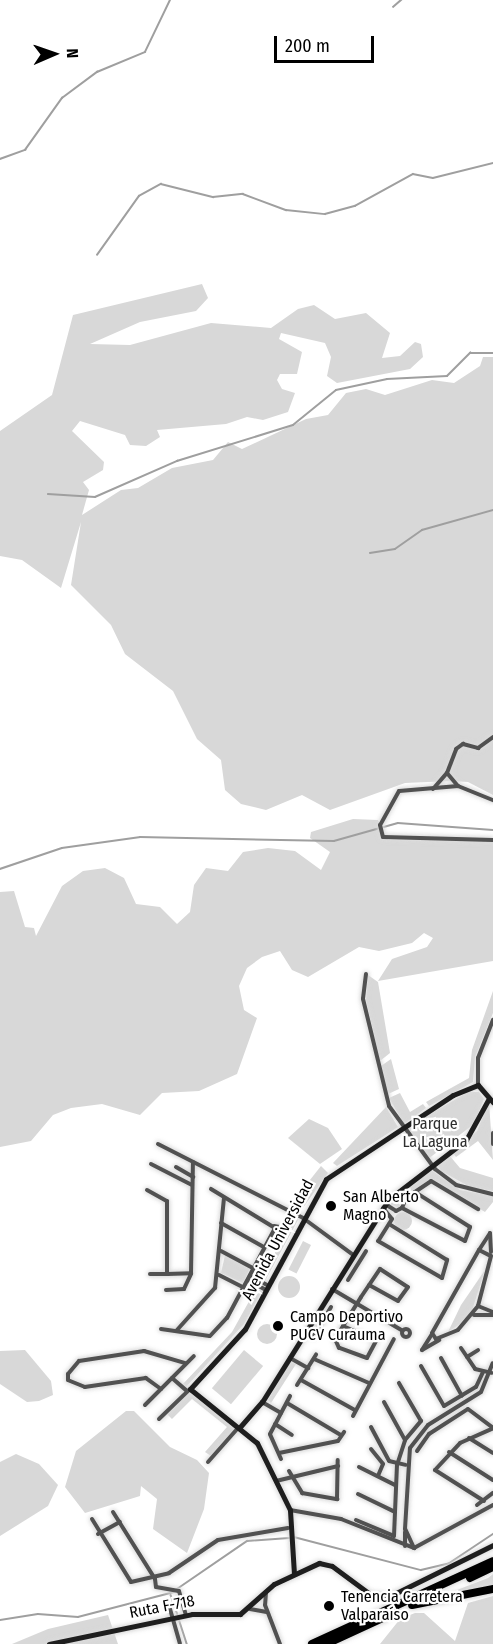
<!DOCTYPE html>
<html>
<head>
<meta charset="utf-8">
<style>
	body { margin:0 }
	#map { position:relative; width:493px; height:1644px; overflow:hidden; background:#fff; font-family:"Fira Sans Condensed",sans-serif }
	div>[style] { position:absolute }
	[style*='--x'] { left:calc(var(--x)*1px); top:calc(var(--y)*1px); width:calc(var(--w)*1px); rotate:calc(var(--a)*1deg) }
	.green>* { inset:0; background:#d8d8d8; transform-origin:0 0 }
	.round { border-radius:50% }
	.stream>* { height:1.5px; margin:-0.75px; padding:0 0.75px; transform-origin:0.75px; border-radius:0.75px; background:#9f9f9f }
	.roads { filter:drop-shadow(0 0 2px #dbdbdb) drop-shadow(0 0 2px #dbdbdb) }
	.street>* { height:4px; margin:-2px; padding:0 2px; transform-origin:2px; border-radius:2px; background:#515151 }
	.street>.ring { margin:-2px; padding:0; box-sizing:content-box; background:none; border:4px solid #515151; border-radius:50% }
	.secondary>* { height:5px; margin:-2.5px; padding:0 2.5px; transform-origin:2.5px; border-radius:2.5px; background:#1e1e1e }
	.highway>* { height:8px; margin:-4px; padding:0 4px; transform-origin:4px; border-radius:4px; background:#000 }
	.dots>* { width:16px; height:16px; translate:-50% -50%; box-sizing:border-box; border:3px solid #fff; border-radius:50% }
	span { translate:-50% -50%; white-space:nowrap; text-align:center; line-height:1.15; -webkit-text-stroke:4.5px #fff; paint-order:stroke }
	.park-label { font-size:16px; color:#2f2f2f }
	.poi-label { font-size:16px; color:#000 }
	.left { translate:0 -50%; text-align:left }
	.street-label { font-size:16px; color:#000 }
	.north { position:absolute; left:24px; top:24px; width:60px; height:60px; -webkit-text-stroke:4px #fff; paint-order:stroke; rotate:88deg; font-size:16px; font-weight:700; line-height:24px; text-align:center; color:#000 }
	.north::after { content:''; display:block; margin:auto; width:21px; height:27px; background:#000; clip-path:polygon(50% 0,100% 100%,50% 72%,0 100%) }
	.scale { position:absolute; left:274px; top:36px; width:100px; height:27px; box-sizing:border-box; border:3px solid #000; border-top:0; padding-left:8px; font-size:18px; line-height:21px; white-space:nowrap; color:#000; -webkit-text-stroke:4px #fff; paint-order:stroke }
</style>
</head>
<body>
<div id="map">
	<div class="green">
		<i style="clip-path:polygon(202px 284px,208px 298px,196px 311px,140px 322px,90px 344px,130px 345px,211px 323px,271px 328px,298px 309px,314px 305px,335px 319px,366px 313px,390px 333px,382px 358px,400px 356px,415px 342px,421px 344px,423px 357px,410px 369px,337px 383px,327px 376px,331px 357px,325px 343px,281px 333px,279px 339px,302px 352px,297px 374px,280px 374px,277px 380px,282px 389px,295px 393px,288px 412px,263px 420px,247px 417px,226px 424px,157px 430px,160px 437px,146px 446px,130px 445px,125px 435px,80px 421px,72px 431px,104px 462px,103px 470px,83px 482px,89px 490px,82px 515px,121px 490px,138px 488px,172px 468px,213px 460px,228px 442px,242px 449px,306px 419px,328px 415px,346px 393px,366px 389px,385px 395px,432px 380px,454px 383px,480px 366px,483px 357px,493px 357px,493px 795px,468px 782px,451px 781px,405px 783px,330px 810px,302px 795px,266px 810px,241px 804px,225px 790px,221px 760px,197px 739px,173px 691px,125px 654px,111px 625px,71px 585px,81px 522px,61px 588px,22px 560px,0 556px,0 431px,52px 395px,73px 315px)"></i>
		<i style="clip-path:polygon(353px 819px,378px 820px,388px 840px,493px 841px,493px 961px,378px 981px,392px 959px,427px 947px,433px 938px,424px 933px,412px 943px,379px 951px,359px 947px,308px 977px,292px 970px,280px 951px,262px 957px,247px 968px,239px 986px,244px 1010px,257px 1018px,237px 1074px,199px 1091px,162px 1093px,140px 1115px,102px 1104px,71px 1108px,53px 1115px,31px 1141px,0 1147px,0 892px,14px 891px,25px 927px,34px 928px,36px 936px,62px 886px,83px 871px,105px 868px,124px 878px,136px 904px,160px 907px,177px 924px,190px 912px,194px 885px,206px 868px,228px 871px,243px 852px,268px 848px,295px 851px,321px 870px,330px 852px,310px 838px,311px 832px)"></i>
		<i style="clip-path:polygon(368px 975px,378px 982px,390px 1053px,380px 1061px,366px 1000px)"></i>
		<i style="clip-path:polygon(493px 991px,493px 1013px,475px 1057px,473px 1082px,429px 1106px,426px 1102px,469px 1078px,472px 1050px)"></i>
		<i style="clip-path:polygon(391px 1059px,399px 1089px,388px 1094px,381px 1066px)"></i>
		<i style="clip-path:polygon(468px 1092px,479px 1092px,484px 1099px,474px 1124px,428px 1159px,408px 1127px)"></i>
		<i style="clip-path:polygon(400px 1093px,410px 1112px,423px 1104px,426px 1108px,404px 1124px,389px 1098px)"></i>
		<i style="clip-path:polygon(489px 1102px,493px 1160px,478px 1141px,456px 1157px,453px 1153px,477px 1131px)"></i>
		<i style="clip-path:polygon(386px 1107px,398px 1127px,337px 1166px,333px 1163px)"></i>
		<i style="clip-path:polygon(309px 1119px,328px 1128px,342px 1149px,320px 1164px,288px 1138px)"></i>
		<i style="clip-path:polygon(449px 1155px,460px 1168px,493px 1178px,493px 1191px,470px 1187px,441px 1171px,437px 1164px)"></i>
		<i style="clip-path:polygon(321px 1166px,328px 1173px,300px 1212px,302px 1190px)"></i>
		<i style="clip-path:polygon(431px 1170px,460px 1190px,493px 1196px,493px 1202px,485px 1212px,430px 1179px,403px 1198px,399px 1208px,390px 1204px)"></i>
		<i class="round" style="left:394px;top:1212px;width:18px;height:18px"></i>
		<i style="clip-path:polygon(293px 1216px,298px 1220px,265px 1281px,262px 1279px)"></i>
		<i style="left:303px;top:1241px;width:9px;height:32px;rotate:27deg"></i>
		<i style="clip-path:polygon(225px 1255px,250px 1268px,243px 1283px,221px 1273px)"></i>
		<i style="clip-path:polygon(485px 1270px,470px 1317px,448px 1332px,461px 1305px)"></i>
		<i class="round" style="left:278px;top:1276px;width:22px;height:22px"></i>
		<i style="clip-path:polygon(257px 1287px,262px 1291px,244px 1324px,186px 1387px,183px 1384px,232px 1332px)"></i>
		<i class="round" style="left:257px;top:1324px;width:20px;height:20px"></i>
		<i style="clip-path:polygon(25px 1350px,51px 1381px,53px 1395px,39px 1401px,27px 1402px,0 1384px,0 1351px)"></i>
		<i style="left:244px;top:1350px;width:25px;height:50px;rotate:40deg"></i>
		<i style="clip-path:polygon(290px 1362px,296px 1364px,271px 1403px,268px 1400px)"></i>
		<i style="clip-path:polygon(189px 1392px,235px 1428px,211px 1456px,205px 1452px,227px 1427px,192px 1399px,172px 1419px,167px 1414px)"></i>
		<i style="clip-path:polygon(126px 1411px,134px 1411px,170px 1447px,197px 1460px,209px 1473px,204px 1509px,187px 1553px,153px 1529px,157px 1499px,141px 1486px,140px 1496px,85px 1513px,65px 1487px,76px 1451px)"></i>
		<i style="clip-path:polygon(16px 1454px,39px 1464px,58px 1485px,48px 1506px,0 1536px,0 1462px)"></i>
		<i style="clip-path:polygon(493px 1574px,493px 1586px,439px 1597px,488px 1578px)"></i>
		<i style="clip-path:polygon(493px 1596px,493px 1644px,380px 1644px,400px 1619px,415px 1613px,424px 1613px,455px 1641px,468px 1603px)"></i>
		<i style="clip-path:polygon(108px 1615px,118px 1644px,12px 1644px,48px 1629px)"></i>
	</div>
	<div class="stream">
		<i style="--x:393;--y:7;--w:11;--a:-41"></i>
		<i style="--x:0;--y:159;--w:27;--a:-20"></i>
		<i style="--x:25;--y:150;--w:64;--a:-54.6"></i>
		<i style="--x:62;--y:98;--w:44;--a:-36.6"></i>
		<i style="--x:97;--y:72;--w:52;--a:-22.6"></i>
		<i style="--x:145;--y:52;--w:58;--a:-64.3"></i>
		<i style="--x:97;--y:255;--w:72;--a:-54.6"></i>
		<i style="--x:139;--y:196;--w:25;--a:-29"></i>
		<i style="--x:161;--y:184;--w:54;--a:14"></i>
		<i style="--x:213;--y:197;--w:30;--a:-6"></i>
		<i style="--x:243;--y:194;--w:46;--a:20.4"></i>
		<i style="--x:286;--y:210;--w:39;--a:6"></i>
		<i style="--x:325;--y:214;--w:31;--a:-15"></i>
		<i style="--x:355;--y:206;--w:66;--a:-28.9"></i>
		<i style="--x:413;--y:174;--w:20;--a:11"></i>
		<i style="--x:433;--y:178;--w:62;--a:-14"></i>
		<i style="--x:48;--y:494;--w:47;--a:3.7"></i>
		<i style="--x:95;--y:497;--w:90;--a:-23.7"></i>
		<i style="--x:177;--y:461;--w:121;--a:-17.2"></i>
		<i style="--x:293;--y:425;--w:55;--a:-39.1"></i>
		<i style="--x:336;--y:390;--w:52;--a:-12.2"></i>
		<i style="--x:387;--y:379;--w:60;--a:-2.9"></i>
		<i style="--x:447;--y:376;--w:33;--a:-45"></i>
		<i style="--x:470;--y:353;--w:23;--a:0"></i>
		<i style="--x:370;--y:553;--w:25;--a:-9"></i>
		<i style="--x:395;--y:549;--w:33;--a:-35"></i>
		<i style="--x:422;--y:530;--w:74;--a:-15.7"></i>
		<i style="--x:0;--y:869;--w:65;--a:-18.7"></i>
		<i style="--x:62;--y:848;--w:79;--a:-8"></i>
		<i style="--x:140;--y:837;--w:194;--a:1.2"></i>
		<i style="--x:334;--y:841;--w:66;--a:-15.7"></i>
		<i style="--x:398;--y:823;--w:95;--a:4.2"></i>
		<i style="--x:294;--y:1537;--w:131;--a:14.6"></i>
		<i style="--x:421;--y:1570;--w:28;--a:-13"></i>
		<i style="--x:448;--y:1564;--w:54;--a:-33.7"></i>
		<i style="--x:177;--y:1589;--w:85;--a:-34.4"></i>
		<i style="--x:247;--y:1541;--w:42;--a:-4.1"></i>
		<i style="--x:171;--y:1595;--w:21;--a:71"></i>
		<i style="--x:179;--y:1619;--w:26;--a:72"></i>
		<i style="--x:0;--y:1620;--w:38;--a:-9"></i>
		<i style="--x:38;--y:1614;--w:40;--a:4.3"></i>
		<i style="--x:78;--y:1617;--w:99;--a:-14.6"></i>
	</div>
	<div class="roads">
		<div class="street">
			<i style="--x:447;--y:773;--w:17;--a:50"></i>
			<i style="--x:458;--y:786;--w:38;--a:22"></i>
			<i style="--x:458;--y:786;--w:59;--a:175.2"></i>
			<i style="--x:399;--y:791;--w:39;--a:119"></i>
			<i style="--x:380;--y:825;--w:12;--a:76"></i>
			<i style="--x:383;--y:837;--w:110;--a:1.6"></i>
			<i style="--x:433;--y:789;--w:21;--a:-49"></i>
			<i style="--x:447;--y:773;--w:26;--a:-69"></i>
			<i style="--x:456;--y:749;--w:9;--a:-36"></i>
			<i style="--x:463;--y:744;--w:16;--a:15"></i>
			<i style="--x:478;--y:748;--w:19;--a:-36"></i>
			<i style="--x:366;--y:974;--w:25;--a:97"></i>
			<i style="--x:363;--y:999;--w:110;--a:76.3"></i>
			<i style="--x:389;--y:1106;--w:78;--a:53.9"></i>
			<i style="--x:435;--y:1169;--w:26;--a:37"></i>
			<i style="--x:456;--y:1185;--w:38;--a:14"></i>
			<i style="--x:478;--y:1085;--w:27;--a:-90"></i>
			<i style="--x:478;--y:1058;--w:41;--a:-68.5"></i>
			<i style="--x:493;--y:1133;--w:11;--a:90"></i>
			<i style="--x:158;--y:1144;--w:163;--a:27"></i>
			<i style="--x:303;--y:1218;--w:61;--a:36.3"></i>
			<i style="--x:151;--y:1164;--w:46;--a:27.1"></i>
			<i style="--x:176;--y:1167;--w:20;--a:30"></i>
			<i style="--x:147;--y:1190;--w:23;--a:29"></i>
			<i style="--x:167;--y:1201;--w:73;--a:90"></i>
			<i style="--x:167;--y:1274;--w:24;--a:-2"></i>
			<i style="--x:191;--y:1273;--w:111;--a:-89"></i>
			<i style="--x:385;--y:1204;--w:13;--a:32"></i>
			<i style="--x:396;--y:1211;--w:7;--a:-27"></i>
			<i style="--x:383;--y:1208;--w:14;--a:51"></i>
			<i style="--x:392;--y:1219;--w:26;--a:122"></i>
			<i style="--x:378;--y:1241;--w:74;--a:30"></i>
			<i style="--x:442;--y:1278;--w:19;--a:-74"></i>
			<i style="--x:447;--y:1260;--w:68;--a:-148.2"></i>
			<i style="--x:402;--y:1208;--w:71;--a:27.6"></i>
			<i style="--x:465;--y:1241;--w:15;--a:-70"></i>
			<i style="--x:470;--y:1227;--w:65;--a:-147.5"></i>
			<i style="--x:402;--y:1208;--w:11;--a:-68"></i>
			<i style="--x:406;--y:1198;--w:30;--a:-34"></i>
			<i style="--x:431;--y:1181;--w:55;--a:30.8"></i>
			<i style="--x:221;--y:1223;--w:49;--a:29.2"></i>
			<i style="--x:274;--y:1226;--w:11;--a:10"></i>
			<i style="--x:479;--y:1250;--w:13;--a:27"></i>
			<i style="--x:491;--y:1256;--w:52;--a:104.6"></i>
			<i style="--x:478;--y:1306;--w:31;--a:130"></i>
			<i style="--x:458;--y:1330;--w:24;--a:158"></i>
			<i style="--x:436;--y:1339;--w:7;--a:-124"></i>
			<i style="--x:432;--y:1333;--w:95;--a:-60.5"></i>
			<i style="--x:479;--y:1250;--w:20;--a:-57"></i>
			<i style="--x:490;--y:1233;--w:19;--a:87"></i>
			<i style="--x:221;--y:1251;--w:36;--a:28"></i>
			<i style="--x:150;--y:1274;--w:18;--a:0"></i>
			<i style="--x:219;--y:1275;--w:27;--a:27"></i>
			<i style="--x:250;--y:1276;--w:21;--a:28"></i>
			<i style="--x:248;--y:1280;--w:21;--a:29"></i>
			<i style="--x:348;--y:1280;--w:34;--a:-58"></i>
			<i style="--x:332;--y:1289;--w:82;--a:30.6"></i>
			<i style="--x:166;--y:1290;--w:18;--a:-3"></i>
			<i style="--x:184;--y:1289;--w:17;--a:-65"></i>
			<i style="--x:478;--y:1306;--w:16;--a:22"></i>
			<i style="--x:474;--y:1315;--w:19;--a:0"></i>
			<i style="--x:343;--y:1326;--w:36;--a:24"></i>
			<i style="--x:376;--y:1341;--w:19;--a:118"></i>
			<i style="--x:367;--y:1358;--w:30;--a:-160"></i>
			<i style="--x:339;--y:1348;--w:10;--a:-114"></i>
			<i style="--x:335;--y:1339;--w:49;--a:-58.2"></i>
			<i style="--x:361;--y:1297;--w:34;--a:-56"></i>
			<i style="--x:380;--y:1269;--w:33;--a:33"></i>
			<i style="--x:408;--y:1287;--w:17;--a:126"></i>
			<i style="--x:398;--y:1301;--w:33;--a:-151"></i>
			<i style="--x:161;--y:1329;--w:49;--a:8.1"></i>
			<i style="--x:210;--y:1336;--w:25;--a:-47"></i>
			<i style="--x:227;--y:1318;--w:102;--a:-61.9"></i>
			<i style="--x:275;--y:1228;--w:75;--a:-148.6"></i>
			<i class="ring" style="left:402px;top:1329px;width:4px;height:4px"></i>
			<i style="--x:177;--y:1330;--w:57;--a:-47.9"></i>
			<i style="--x:215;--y:1288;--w:90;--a:-84.3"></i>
			<i style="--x:432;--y:1334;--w:19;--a:122"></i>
			<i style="--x:422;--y:1350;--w:20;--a:-30"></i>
			<i style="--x:313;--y:1337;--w:35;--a:-59"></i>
			<i style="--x:461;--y:1348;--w:25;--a:56"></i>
			<i style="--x:475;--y:1369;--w:17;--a:13"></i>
			<i style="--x:467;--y:1357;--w:13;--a:-32"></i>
			<i style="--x:290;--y:1358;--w:21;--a:29"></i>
			<i style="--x:441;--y:1358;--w:43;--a:61.1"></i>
			<i style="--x:314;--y:1359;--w:60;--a:23.6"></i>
			<i style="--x:421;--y:1366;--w:46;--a:60.1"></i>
			<i style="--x:444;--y:1406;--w:37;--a:-31"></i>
			<i style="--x:476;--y:1387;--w:17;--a:-65"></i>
			<i style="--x:172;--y:1378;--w:20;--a:41"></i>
			<i style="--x:301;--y:1380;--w:62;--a:29.1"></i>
			<i style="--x:297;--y:1385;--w:36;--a:-58"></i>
			<i style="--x:161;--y:1389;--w:19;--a:-144"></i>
			<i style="--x:146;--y:1378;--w:62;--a:171.6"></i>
			<i style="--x:85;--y:1387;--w:18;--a:-158"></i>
			<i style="--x:68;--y:1380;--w:6;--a:-90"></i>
			<i style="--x:68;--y:1374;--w:17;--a:-50"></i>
			<i style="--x:79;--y:1361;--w:66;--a:-8.7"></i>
			<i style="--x:144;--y:1351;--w:43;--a:16.3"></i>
			<i style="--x:262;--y:1402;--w:22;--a:30"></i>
			<i style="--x:384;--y:1402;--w:43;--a:61.1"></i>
			<i style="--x:287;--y:1403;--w:63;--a:30.7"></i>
			<i style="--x:145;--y:1405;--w:69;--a:-45"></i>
			<i style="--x:353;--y:1416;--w:87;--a:-62"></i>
			<i style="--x:159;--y:1419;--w:43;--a:-44.1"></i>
			<i style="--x:275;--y:1424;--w:20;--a:33"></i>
			<i style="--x:371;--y:1427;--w:38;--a:62"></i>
			<i style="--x:389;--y:1461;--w:17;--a:13"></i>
			<i style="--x:469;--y:1438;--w:28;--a:32"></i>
			<i style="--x:371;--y:1449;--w:19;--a:51"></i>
			<i style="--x:383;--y:1464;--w:13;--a:113"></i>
			<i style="--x:417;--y:1451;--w:21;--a:-55"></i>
			<i style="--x:429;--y:1434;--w:46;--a:-32.7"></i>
			<i style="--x:468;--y:1409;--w:31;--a:37"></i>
			<i style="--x:449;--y:1452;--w:52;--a:32.5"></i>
			<i style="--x:279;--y:1453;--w:60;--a:-11.5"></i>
			<i style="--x:338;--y:1441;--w:11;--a:-56"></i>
			<i style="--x:281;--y:1459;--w:27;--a:-114"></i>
			<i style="--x:270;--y:1434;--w:43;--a:-62.2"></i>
			<i style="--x:208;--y:1462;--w:45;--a:-48.6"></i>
			<i style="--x:359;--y:1467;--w:40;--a:26.6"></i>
			<i style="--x:289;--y:1471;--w:26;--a:59"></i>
			<i style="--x:302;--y:1493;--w:36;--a:10"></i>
			<i style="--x:337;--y:1499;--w:39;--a:-89"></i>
			<i style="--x:276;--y:1481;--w:64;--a:-13.6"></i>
			<i style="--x:358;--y:1494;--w:41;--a:25.9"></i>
			<i style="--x:484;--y:1501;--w:58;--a:-147.7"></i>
			<i style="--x:435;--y:1470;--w:37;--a:-47"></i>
			<i style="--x:460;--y:1443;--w:36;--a:-24"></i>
			<i style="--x:477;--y:1505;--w:20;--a:-37"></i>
			<i style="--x:290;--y:1510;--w:52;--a:10"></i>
			<i style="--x:341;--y:1519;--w:79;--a:21.7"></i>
			<i style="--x:414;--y:1548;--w:90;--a:-28.6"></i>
			<i style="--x:113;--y:1512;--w:79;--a:57.9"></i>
			<i style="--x:92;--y:1519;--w:74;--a:58.2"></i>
			<i style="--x:131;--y:1582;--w:39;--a:-13"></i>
			<i style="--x:169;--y:1573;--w:59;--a:-34"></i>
			<i style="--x:218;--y:1540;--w:71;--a:-9.7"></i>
			<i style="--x:356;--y:1520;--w:41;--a:22.8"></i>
			<i style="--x:394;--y:1536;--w:71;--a:-87.6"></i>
			<i style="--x:397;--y:1465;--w:26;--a:-72"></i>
			<i style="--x:405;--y:1440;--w:25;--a:-50"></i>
			<i style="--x:421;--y:1421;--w:44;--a:-120.1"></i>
			<i style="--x:98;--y:1534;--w:25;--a:-29"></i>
			<i style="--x:405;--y:1546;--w:14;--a:-90"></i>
			<i style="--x:414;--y:1548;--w:21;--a:-115"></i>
			<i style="--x:405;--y:1529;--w:81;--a:-86.5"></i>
			<i style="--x:410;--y:1448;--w:29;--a:-52"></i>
			<i style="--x:428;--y:1425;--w:62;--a:-31.9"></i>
			<i style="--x:481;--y:1392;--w:31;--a:-68"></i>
			<i style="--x:155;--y:1579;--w:8;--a:83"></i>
			<i style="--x:156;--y:1587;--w:23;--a:10"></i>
			<i style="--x:179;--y:1591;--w:25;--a:74"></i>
			<i style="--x:266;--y:1592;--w:13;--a:94"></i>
			<i style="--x:265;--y:1605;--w:42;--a:69"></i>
			<i style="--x:170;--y:1609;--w:36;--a:74"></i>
			<i style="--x:250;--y:1609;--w:17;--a:10"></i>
		</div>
		<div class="secondary">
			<i style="--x:239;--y:1428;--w:35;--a:-49"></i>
			<i style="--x:262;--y:1402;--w:239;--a:-58"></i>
			<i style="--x:389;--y:1199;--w:97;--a:-37.5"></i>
			<i style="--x:466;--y:1140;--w:46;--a:-61.2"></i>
			<i style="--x:294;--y:1574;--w:64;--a:-93.6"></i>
			<i style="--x:290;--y:1510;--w:75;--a:-116.2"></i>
			<i style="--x:257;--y:1443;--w:86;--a:-141.1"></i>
			<i style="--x:190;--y:1389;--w:81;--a:-47.5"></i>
			<i style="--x:245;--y:1329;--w:170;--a:-61.6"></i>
			<i style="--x:326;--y:1179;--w:152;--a:-33.5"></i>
			<i style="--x:453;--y:1095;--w:27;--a:-22"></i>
			<i style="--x:478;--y:1085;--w:23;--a:49"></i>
			<i style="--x:49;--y:1644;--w:146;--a:-11.8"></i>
			<i style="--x:192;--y:1614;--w:48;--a:0"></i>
			<i style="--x:240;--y:1614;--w:45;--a:-41.4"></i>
			<i style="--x:274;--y:1584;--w:50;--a:-25"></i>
			<i style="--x:319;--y:1563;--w:13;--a:13"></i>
			<i style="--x:332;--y:1566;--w:47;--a:36.4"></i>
			<i style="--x:370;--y:1594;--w:20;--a:6"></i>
			<i style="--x:390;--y:1596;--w:115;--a:-26.3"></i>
		</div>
		<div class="highway">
			<i style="--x:470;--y:1578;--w:25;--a:-26"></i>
			<i style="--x:412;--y:1605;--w:83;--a:-11.2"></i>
			<i style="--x:312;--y:1644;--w:199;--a:-24.6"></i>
			<i style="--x:326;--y:1644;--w:77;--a:-24.6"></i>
		</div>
	</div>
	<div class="dots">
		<i style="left:331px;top:1206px;background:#000"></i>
		<i style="left:278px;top:1326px;background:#000"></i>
		<i style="left:329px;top:1606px;background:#000"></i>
	</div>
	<div class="park-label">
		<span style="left:435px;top:1133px">Parque<br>La Laguna</span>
	</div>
	<div class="poi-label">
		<span class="left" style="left:343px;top:1206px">San Alberto<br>Magno</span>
		<span class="left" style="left:290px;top:1326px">Campo Deportivo<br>PUCV Curauma</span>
		<span class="left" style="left:341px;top:1606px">Tenencia Carretera<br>Valparaíso</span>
	</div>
	<div class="street-label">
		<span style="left:278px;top:1240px;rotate:-62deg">Avenida Universidad</span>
		<span style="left:162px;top:1607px;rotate:-11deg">Ruta F-718</span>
	</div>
	<div class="north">N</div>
	<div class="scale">200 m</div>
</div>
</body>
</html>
